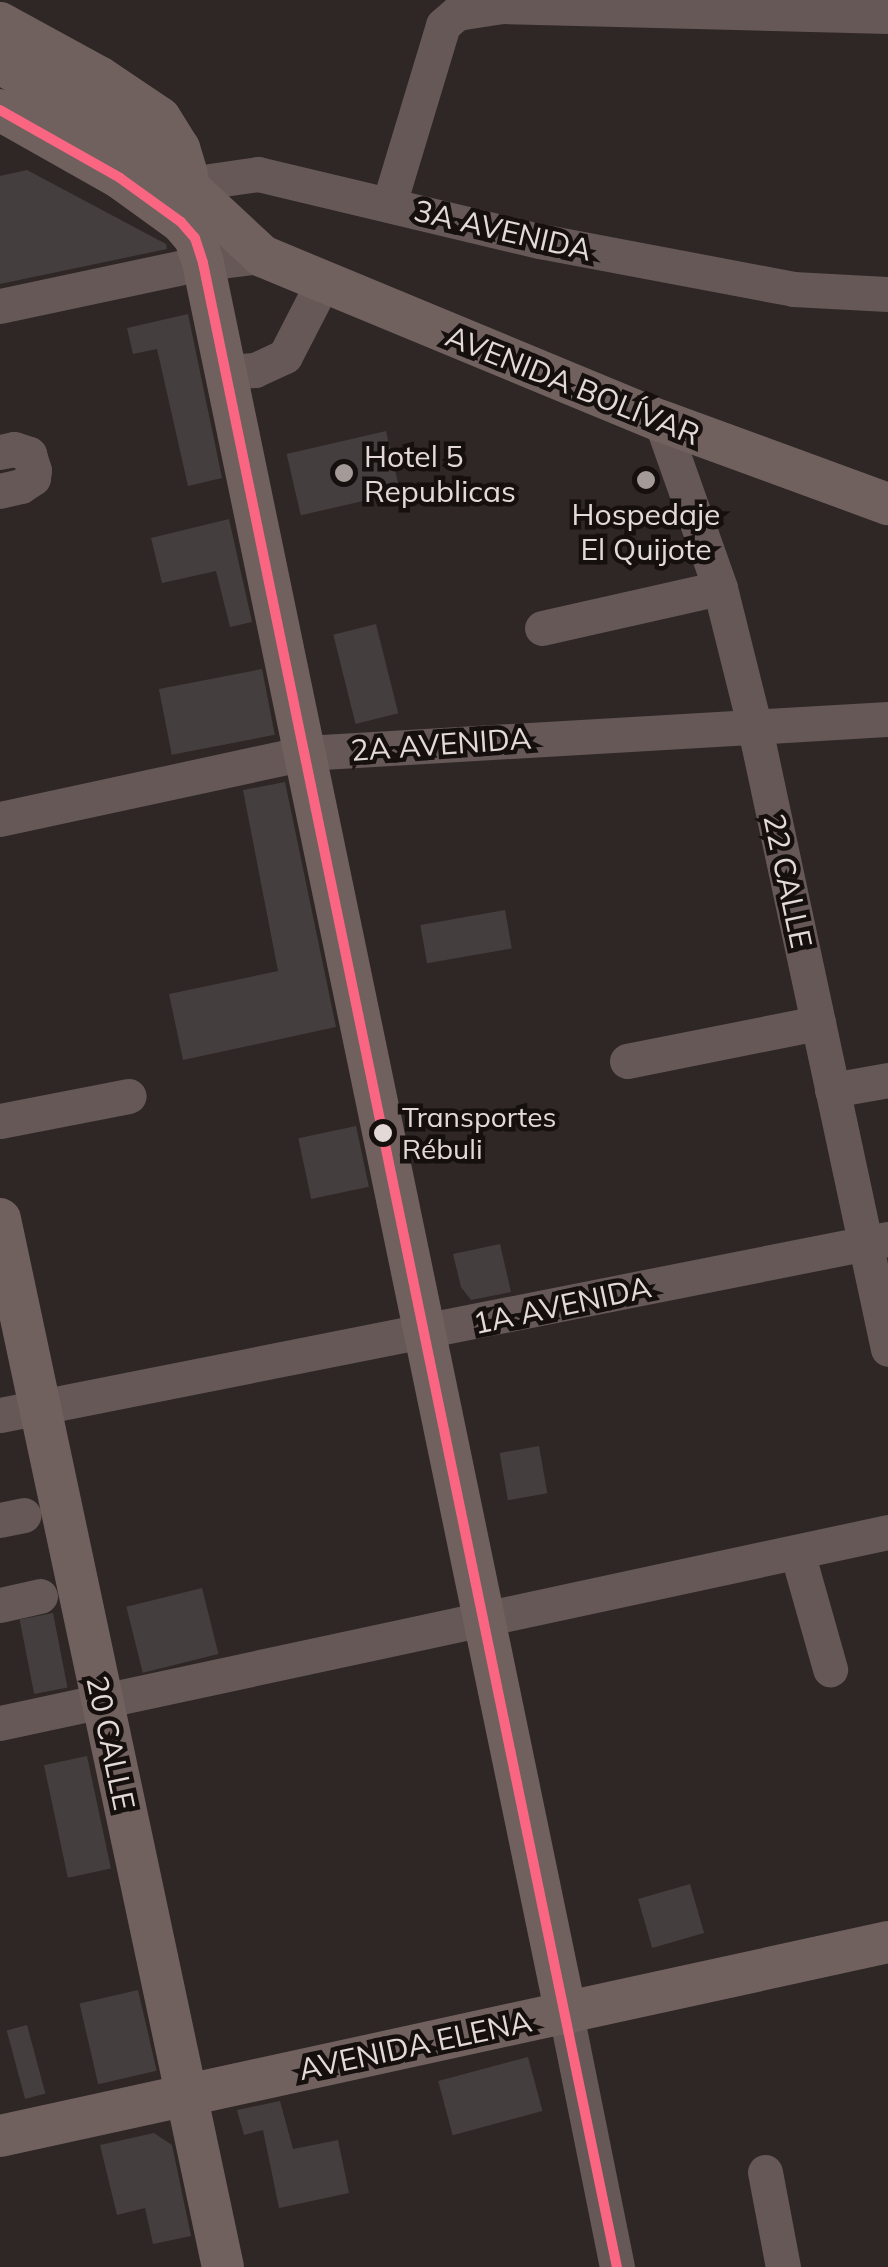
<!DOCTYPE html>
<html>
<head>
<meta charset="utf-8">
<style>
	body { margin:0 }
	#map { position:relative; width:888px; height:2267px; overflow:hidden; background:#2e2725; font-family:Mulish,sans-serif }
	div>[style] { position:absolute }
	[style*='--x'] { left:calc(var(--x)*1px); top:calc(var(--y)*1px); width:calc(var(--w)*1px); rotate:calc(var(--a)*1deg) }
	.building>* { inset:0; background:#443e3e; transform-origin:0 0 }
	.minor>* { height:35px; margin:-17.5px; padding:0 17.5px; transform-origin:17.5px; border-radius:17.5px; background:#655856 }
	.major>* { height:42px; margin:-21px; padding:0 21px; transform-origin:21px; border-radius:21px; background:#71615e }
	.bus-1>* { height:10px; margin:-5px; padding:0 5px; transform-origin:5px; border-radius:5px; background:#fa6682 }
	.dots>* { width:28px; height:28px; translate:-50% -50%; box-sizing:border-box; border:5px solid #150f0e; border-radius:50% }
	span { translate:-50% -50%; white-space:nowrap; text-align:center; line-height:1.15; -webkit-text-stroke:9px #150f0e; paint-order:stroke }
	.bus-label { font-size:28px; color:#e3d9d7 }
	.left { translate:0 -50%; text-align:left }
	.street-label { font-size:30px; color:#e3d9d7 }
	.poi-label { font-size:30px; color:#e3d9d7 }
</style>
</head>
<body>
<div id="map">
	<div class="building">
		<i style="clip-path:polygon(27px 170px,166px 244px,167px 249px,0 284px,0 176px)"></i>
		<i style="clip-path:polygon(188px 314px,222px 478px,188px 486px,157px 349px,133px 354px,127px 328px)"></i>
		<i style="left:386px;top:431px;width:63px;height:102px;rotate:77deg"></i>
		<i style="clip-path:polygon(229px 519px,252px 622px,230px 627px,216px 571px,162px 583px,151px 538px)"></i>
		<i style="left:376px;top:624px;width:92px;height:44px;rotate:76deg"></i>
		<i style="left:262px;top:669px;width:67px;height:105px;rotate:79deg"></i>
		<i style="clip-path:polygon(285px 782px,336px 1027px,183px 1060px,169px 994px,278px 971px,243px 790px)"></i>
		<i style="left:505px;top:910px;width:39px;height:86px;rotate:80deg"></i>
		<i style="left:356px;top:1126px;width:62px;height:59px;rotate:78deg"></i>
		<i style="clip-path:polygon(500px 1244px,511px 1292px,471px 1300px,461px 1287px,453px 1254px)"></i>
		<i style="left:539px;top:1446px;width:48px;height:40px;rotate:80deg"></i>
		<i style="left:202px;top:1588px;width:68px;height:78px;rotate:76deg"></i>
		<i style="left:53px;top:1613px;width:76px;height:34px;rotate:79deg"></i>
		<i style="left:87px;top:1756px;width:115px;height:44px;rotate:78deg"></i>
		<i style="left:690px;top:1884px;width:51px;height:54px;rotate:74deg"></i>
		<i style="left:138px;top:1990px;width:83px;height:60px;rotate:77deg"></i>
		<i style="left:27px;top:2025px;width:71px;height:21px;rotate:75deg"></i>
		<i style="left:528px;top:2057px;width:56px;height:93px;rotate:75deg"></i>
		<i style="clip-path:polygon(280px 2101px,293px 2149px,338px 2140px,349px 2193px,279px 2208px,263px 2130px,244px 2135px,237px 2110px)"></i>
		<i style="clip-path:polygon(154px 2133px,172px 2145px,191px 2236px,153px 2244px,145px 2208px,117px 2215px,100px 2145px)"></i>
	</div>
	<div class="minor">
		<i style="--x:168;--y:182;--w:21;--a:5"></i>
		<i style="--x:189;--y:184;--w:70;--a:-8.2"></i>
		<i style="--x:258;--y:174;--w:290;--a:13.4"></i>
		<i style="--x:540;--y:241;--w:258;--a:10.7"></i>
		<i style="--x:793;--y:289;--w:95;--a:3"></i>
		<i style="--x:389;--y:204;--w:187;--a:-73.2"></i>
		<i style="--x:443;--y:25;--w:18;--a:-41"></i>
		<i style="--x:457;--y:13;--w:46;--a:-8.8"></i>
		<i style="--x:502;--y:6;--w:386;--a:1.5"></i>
		<i style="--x:0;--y:306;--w:208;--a:-12"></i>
		<i style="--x:203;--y:263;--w:59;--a:-6.8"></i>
		<i style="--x:226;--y:372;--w:29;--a:-4"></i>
		<i style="--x:255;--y:370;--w:33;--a:-25"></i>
		<i style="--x:285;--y:356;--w:81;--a:-62.8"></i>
		<i style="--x:661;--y:421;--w:177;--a:70.5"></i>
		<i style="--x:720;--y:588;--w:140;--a:76"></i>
		<i style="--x:754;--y:724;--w:639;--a:77.9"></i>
		<i style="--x:0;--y:452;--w:14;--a:-12"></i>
		<i style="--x:14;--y:449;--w:16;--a:18"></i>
		<i style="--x:29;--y:454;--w:17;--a:73"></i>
		<i style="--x:34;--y:470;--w:8;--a:97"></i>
		<i style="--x:33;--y:478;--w:14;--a:146"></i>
		<i style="--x:21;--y:486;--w:22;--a:167"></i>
		<i style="--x:542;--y:628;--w:182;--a:-12.7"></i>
		<i style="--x:0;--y:819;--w:312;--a:-12.2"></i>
		<i style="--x:305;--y:753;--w:584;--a:-3.34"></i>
		<i style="--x:627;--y:1061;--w:195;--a:-11.3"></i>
		<i style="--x:832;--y:1090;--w:57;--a:-10.1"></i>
		<i style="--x:0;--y:1121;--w:131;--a:-11"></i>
		<i style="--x:0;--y:1415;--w:904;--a:-11.22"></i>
		<i style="--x:0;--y:1520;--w:24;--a:-12"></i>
		<i style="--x:797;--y:1552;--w:122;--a:74.2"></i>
		<i style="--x:0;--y:1605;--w:41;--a:-12.7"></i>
		<i style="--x:0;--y:1723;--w:908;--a:-12.14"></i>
		<i style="--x:566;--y:2014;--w:258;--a:78.6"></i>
		<i style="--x:765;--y:2172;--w:97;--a:79.3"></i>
	</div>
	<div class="major">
		<i style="--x:0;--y:23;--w:113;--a:28.6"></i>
		<i style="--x:99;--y:77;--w:73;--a:33.9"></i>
		<i style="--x:160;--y:118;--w:36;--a:58"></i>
		<i style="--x:179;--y:148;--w:27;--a:73"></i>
		<i style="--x:0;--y:63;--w:162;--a:29.6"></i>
		<i style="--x:141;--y:143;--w:166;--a:43"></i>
		<i style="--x:262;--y:256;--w:432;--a:22.5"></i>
		<i style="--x:661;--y:421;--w:242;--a:20.1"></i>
		<i style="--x:0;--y:110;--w:138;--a:29.5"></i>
		<i style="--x:120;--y:178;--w:75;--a:35.8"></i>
		<i style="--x:181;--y:222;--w:21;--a:49"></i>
		<i style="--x:195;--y:238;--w:26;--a:72"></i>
		<i style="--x:203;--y:263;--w:1788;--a:78.29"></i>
		<i style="--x:0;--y:1219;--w:1071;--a:77.99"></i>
		<i style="--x:0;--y:2136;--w:909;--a:-12.32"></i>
	</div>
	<div class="bus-1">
		<i style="--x:0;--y:110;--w:138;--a:29.5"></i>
		<i style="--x:120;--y:178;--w:75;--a:35.8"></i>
		<i style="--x:181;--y:222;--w:21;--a:49"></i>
		<i style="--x:195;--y:238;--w:26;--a:72"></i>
		<i style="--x:203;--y:263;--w:2046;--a:78.33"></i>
	</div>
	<div class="dots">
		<i style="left:344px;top:473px;background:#a49b99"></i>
		<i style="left:646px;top:480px;background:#a49b99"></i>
		<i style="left:383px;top:1133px;background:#e3d9d7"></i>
	</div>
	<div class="bus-label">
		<span class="left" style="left:402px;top:1133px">Transportes<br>Rébuli</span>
	</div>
	<div class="street-label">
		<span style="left:503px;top:230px;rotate:13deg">3A AVENIDA</span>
		<span style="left:573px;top:385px;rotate:22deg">AVENIDA BOLÍVAR</span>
		<span style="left:441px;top:744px;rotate:-4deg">2A AVENIDA</span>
		<span style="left:788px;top:881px;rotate:78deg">22 CALLE</span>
		<span style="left:562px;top:1305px;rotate:-12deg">1A AVENIDA</span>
		<span style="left:111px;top:1743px;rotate:78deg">20 CALLE</span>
		<span style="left:415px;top:2045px;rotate:-12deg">AVENIDA ELENA</span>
	</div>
	<div class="poi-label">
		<span class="left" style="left:364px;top:473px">Hotel 5<br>Republicas</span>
		<span style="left:646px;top:531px">Hospedaje<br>El Quijote</span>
	</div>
</div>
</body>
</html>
